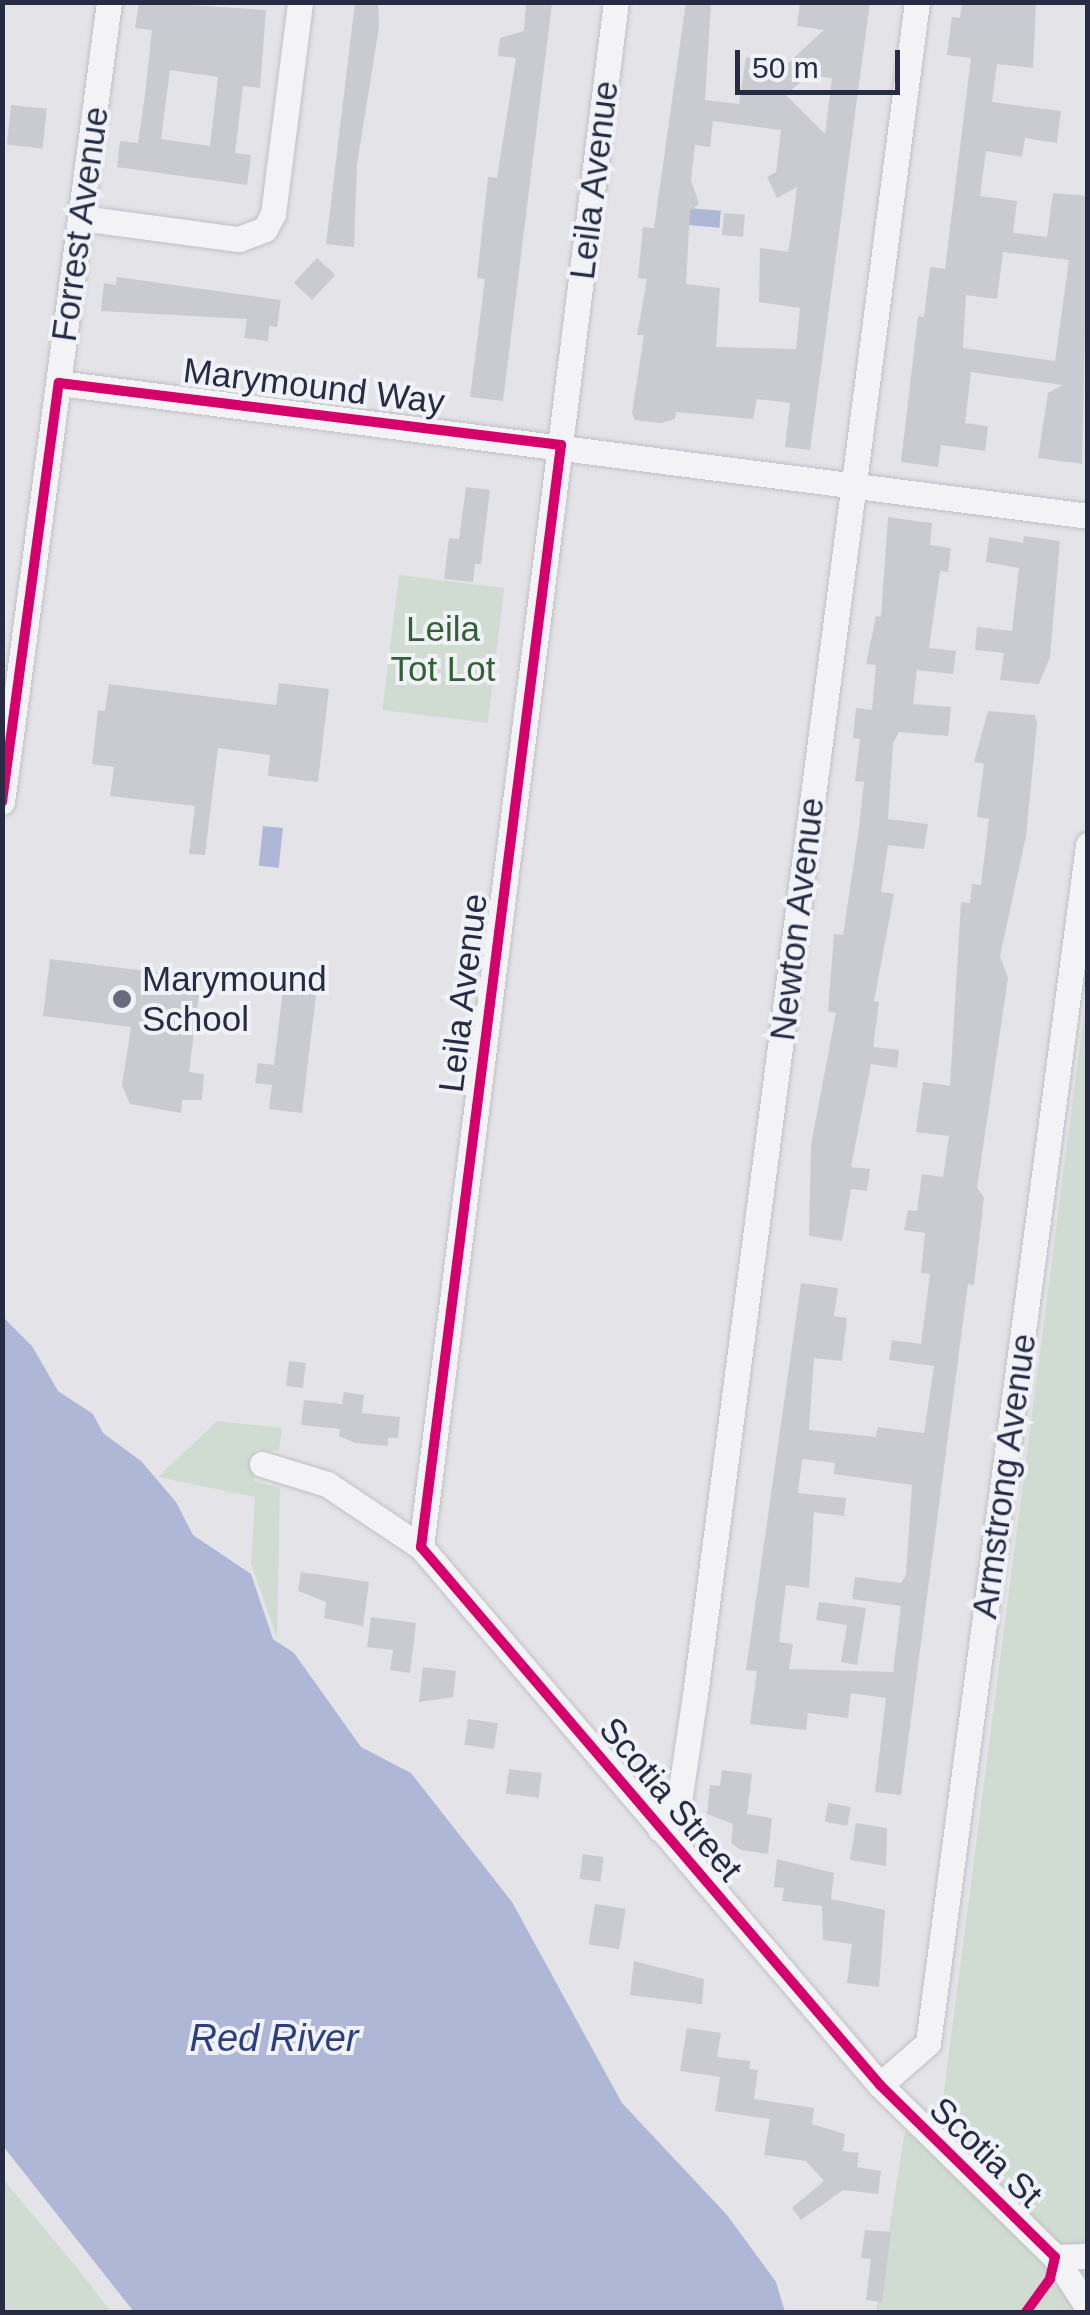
<!DOCTYPE html>
<html>
<head>
<meta charset="utf-8">
<style>
	body { margin:0 }
	#map { position:relative; width:1090px; height:2315px; overflow:hidden; background:#e3e3e8; font-family:Arial,sans-serif }
	div>[style] { position:absolute }
	[style*='--x'] { left:calc(var(--x)*1px); top:calc(var(--y)*1px); width:calc(var(--w)*1px); rotate:calc(var(--a)*1deg) }
	.green>* { inset:0; background:#d0dcd2; transform-origin:0 0 }
	.water>* { inset:0; background:#aeb8d6; transform-origin:0 0 }
	.building>* { inset:0; background:#cacbd0; transform-origin:0 0 }
	.roads { filter:drop-shadow(0 0 2px #c0c0c6) drop-shadow(0 0 2px #c0c0c6) }
	.minor>* { height:25px; margin:-12.5px; padding:0 12.5px; transform-origin:12.5px; border-radius:12.5px; background:#f3f3f5 }
	.cycleway>* { height:10px; margin:-5px; padding:0 5px; transform-origin:5px; border-radius:5px; background:#d6006c }
	.dots>* { width:28px; height:28px; translate:-50% -50%; box-sizing:border-box; border:5px solid #f0f2f8; border-radius:50% }
	span { translate:-50% -50%; white-space:nowrap; text-align:center; line-height:1.15; -webkit-text-stroke:8px #f0f2f8; paint-order:stroke }
	.street-label { font-size:35px; color:#272b44 }
	.park-label { font-size:35px; color:#326234 }
	.poi-label { font-size:35px; color:#272b44 }
	.left { translate:0 -50%; text-align:left }
	.water-label { font-size:38px; color:#2c3e7d; font-style:italic }
	.frame { position:absolute; inset:0; border:5px solid #272b44; pointer-events:none }
	.scale { position:absolute; left:735px; top:50px; width:165px; height:45px; box-sizing:border-box; border:5px solid #272b44; border-top:0; padding-left:12px; font-size:30px; line-height:35px; white-space:nowrap; color:#272b44; -webkit-text-stroke:8px #f0f2f8; paint-order:stroke }
</style>
</head>
<body>
<div id="map">
	<div class="green">
		<i style="left:399px;top:575px;width:106px;height:136px;rotate:7deg"></i>
		<i style="clip-path:polygon(1087px 991px,1087px 2312px,876px 2312px,905px 2131px,936px 2152px)"></i>
		<i style="clip-path:polygon(217px 1421px,282px 1428px,279px 1451px,256px 1449px,254px 1481px,280px 1488px,277px 1638px,251px 1564px,255px 1497px,158px 1477px)"></i>
		<i style="clip-path:polygon(2px 2178px,78px 2269px,111px 2312px,3px 2312px)"></i>
	</div>
	<div class="water">
		<i style="left:689px;top:208px;width:32px;height:17px;rotate:5deg"></i>
		<i style="left:263px;top:826px;width:20px;height:40px;rotate:6deg"></i>
		<i style="clip-path:polygon(3px 1317px,32px 1346px,58px 1391px,93px 1414px,103px 1433px,141px 1461px,176px 1502px,193px 1535px,251px 1574px,273px 1639px,294px 1653px,361px 1747px,411px 1773px,512px 1902px,622px 2103px,727px 2215px,776px 2282px,785px 2312px,134px 2312px,3px 2146px)"></i>
	</div>
	<div class="building">
		<i style="clip-path:polygon(evenodd,139px 2px,266px 10px,260px 88px,243px 86px,235px 153px,251px 155px,247px 185px,117px 167px,120px 141px,138px 143px,145px 95px,152px 30px,135px 28px,139px 2px,170px 70px,218px 77px,210px 146px,161px 139px,170px 70px)"></i>
		<i style="clip-path:polygon(355px 2px,378px 2px,379px 27px,357px 164px,354px 247px,326px 244px)"></i>
		<i style="clip-path:polygon(526px 2px,552px 4px,503px 401px,470px 397px,485px 279px,477px 278px,488px 177px,497px 178px,516px 58px,498px 56px,500px 38px,524px 31px)"></i>
		<i style="clip-path:polygon(evenodd,686px 2px,711px 2px,705px 100px,739px 104px,746px 57px,788px 63px,824px 30px,797px 26px,800px 2px,870px 2px,810px 450px,785px 447px,790px 403px,757px 399px,753px 419px,676px 412px,675px 419px,661px 423px,635px 420px,632px 413px,644px 335px,637px 335px,647px 279px,638px 278px,643px 227px,654px 228px,686px 2px,808px 75px,832px 78px,825px 134px,786px 95px,808px 75px,686px 2px,713px 121px,781px 130px,776px 172px,767px 177px,777px 198px,797px 187px,791px 235px,788px 252px,760px 248px,759px 302px,800px 308px,796px 349px,716px 347px,720px 288px,686px 284px,690px 211px,699px 204px,691px 180px,695px 145px,710px 147px,713px 121px)"></i>
		<i style="clip-path:polygon(evenodd,962px 2px,1036px 2px,1033px 68px,997px 64px,992px 102px,1061px 111px,1057px 143px,1025px 138px,1022px 157px,986px 151px,980px 196px,1017px 201px,1013px 233px,1047px 237px,1053px 193px,1088px 196px,1082px 464px,1038px 458px,1048px 393px,1063px 385px,971px 372px,965px 423px,988px 426px,985px 451px,941px 445px,938px 467px,901px 462px,918px 316px,924px 317px,930px 267px,945px 269px,971px 58px,947px 55px,952px 17px,960px 18px,962px 2px,1003px 252px,1069px 260px,1055px 361px,963px 348px,966px 295px,997px 299px,1003px 252px)"></i>
		<i style="left:11px;top:105px;width:36px;height:40px;rotate:6deg"></i>
		<i style="left:724px;top:213px;width:21px;height:22px;rotate:5deg"></i>
		<i style="left:317px;top:258px;width:25px;height:34px;rotate:43deg"></i>
		<i style="clip-path:polygon(117px 277px,281px 300px,277px 327px,269px 326px,268px 341px,244px 338px,247px 319px,101px 311px,104px 283px,116px 285px)"></i>
		<i style="clip-path:polygon(466px 487px,490px 490px,481px 564px,475px 564px,473px 582px,444px 579px,449px 538px,459px 539px)"></i>
		<i style="clip-path:polygon(888px 517px,932px 523px,930px 545px,951px 548px,948px 572px,940px 571px,929px 648px,956px 651px,953px 674px,917px 670px,913px 704px,951px 707px,948px 736px,899px 732px,893px 743px,888px 819px,928px 824px,924px 849px,888px 845px,881px 892px,894px 894px,874px 1001px,879px 1002px,873px 1047px,899px 1050px,897px 1068px,871px 1064px,851px 1167px,870px 1169px,867px 1191px,851px 1189px,842px 1241px,809px 1236px,811px 1145px,836px 1013px,828px 1011px,834px 934px,843px 935px,858px 835px,864px 782px,855px 781px,860px 739px,853px 738px,856px 708px,872px 710px,876px 665px,866px 664px,876px 616px,881px 617px)"></i>
		<i style="clip-path:polygon(1024px 536px,1060px 541px,1050px 657px,1039px 684px,1000px 680px,1004px 653px,975px 650px,977px 627px,1012px 631px,1019px 568px,986px 562px,989px 537px,1023px 543px)"></i>
		<i style="clip-path:polygon(279px 683px,329px 689px,318px 782px,268px 776px,270px 755px,218px 748px,205px 855px,189px 854px,195px 806px,110px 796px,114px 767px,92px 764px,98px 710px,105px 711px,109px 684px,276px 705px)"></i>
		<i style="clip-path:polygon(evenodd,988px 711px,1035px 715px,1037px 724px,1026px 836px,1000px 956px,1008px 978px,977px 1188px,984px 1197px,974px 1285px,968px 1284px,901px 1795px,875px 1792px,886px 1698px,851px 1693px,848px 1718px,808px 1713px,806px 1730px,750px 1724px,757px 1671px,746px 1670px,801px 1283px,838px 1288px,834px 1316px,847px 1318px,842px 1361px,814px 1358px,809px 1430px,876px 1437px,878px 1427px,924px 1433px,934px 1366px,889px 1360px,892px 1340px,921px 1344px,930px 1274px,921px 1273px,925px 1233px,904px 1230px,908px 1210px,917px 1211px,922px 1174px,943px 1177px,949px 1136px,916px 1132px,923px 1082px,950px 1086px,961px 902px,970px 903px,972px 884px,981px 885px,989px 819px,977px 817px,984px 764px,974px 762px,988px 711px,802px 1459px,835px 1463px,834px 1474px,912px 1485px,906px 1575px,901px 1583px,855px 1577px,852px 1599px,901px 1606px,893px 1672px,789px 1669px,793px 1644px,779px 1642px,786px 1585px,809px 1588px,814px 1512px,844px 1516px,846px 1498px,798px 1493px,802px 1459px)"></i>
		<i style="clip-path:polygon(50px 959px,201px 978px,189px 1072px,204px 1074px,202px 1100px,182px 1100px,181px 1113px,130px 1104px,122px 1085px,131px 1027px,43px 1016px)"></i>
		<i style="clip-path:polygon(283px 990px,316px 995px,302px 1113px,269px 1109px,272px 1085px,255px 1083px,258px 1063px,274px 1065px)"></i>
		<i style="left:289px;top:1361px;width:17px;height:25px;rotate:7deg"></i>
		<i style="clip-path:polygon(344px 1392px,364px 1395px,362px 1413px,400px 1417px,398px 1438px,388px 1438px,388px 1446px,355px 1443px,339px 1436px,340px 1429px,301px 1425px,304px 1400px,342px 1404px)"></i>
		<i style="clip-path:polygon(301px 1572px,369px 1582px,363px 1626px,324px 1618px,326px 1602px,298px 1591px)"></i>
		<i style="clip-path:polygon(819px 1602px,866px 1608px,857px 1665px,841px 1662px,847px 1625px,816px 1620px)"></i>
		<i style="clip-path:polygon(371px 1617px,416px 1623px,410px 1673px,390px 1670px,393px 1650px,367px 1647px)"></i>
		<i style="clip-path:polygon(423px 1667px,456px 1671px,453px 1697px,419px 1702px)"></i>
		<i style="left:468px;top:1719px;width:30px;height:26px;rotate:8deg"></i>
		<i style="left:509px;top:1769px;width:33px;height:25px;rotate:7deg"></i>
		<i style="clip-path:polygon(722px 1770px,752px 1774px,747px 1814px,772px 1818px,768px 1854px,741px 1850px,731px 1843px,733px 1824px,707px 1814px,710px 1785px,720px 1786px)"></i>
		<i style="left:828px;top:1803px;width:23px;height:19px;rotate:10deg"></i>
		<i style="clip-path:polygon(856px 1823px,887px 1828px,886px 1866px,850px 1860px)"></i>
		<i style="left:583px;top:1854px;width:21px;height:25px;rotate:8deg"></i>
		<i style="clip-path:polygon(777px 1859px,834px 1873px,831px 1899px,885px 1910px,879px 1987px,847px 1983px,852px 1944px,823px 1940px,822px 1906px,782px 1901px,784px 1888px,774px 1887px)"></i>
		<i style="left:595px;top:1904px;width:31px;height:41px;rotate:9deg"></i>
		<i style="clip-path:polygon(634px 1961px,704px 1979px,702px 2004px,630px 1995px)"></i>
		<i style="clip-path:polygon(687px 2028px,721px 2033px,717px 2057px,750px 2061px,749px 2069px,758px 2070px,754px 2099px,814px 2108px,812px 2124px,845px 2134px,843px 2151px,859px 2153px,857px 2167px,881px 2171px,878px 2194px,843px 2190px,801px 2220px,792px 2208px,824px 2181px,806px 2161px,764px 2155px,770px 2119px,715px 2111px,720px 2077px,680px 2071px)"></i>
		<i style="clip-path:polygon(865px 2230px,891px 2232px,882px 2302px,866px 2300px,871px 2259px,861px 2258px)"></i>
	</div>
	<div class="roads">
		<div class="minor">
			<i style="--x:81;--y:218;--w:159;--a:7.6"></i>
			<i style="--x:239;--y:239;--w:28;--a:-21"></i>
			<i style="--x:265;--y:229;--w:17;--a:-62"></i>
			<i style="--x:273;--y:214;--w:214;--a:-82.7"></i>
			<i style="--x:59;--y:383;--w:1038;--a:7.36"></i>
			<i style="--x:2;--y:802;--w:807;--a:-82.38"></i>
			<i style="--x:262;--y:1464;--w:68;--a:17.1"></i>
			<i style="--x:327;--y:1484;--w:113;--a:33.8"></i>
			<i style="--x:421;--y:1547;--w:707;--a:49.53"></i>
			<i style="--x:880;--y:2085;--w:245;--a:44.5"></i>
			<i style="--x:1055;--y:2257;--w:61;--a:57.1"></i>
			<i style="--x:421;--y:1547;--w:1557;--a:-82.81"></i>
			<i style="--x:660;--y:1829;--w:33;--a:-55"></i>
			<i style="--x:679;--y:1802;--w:108;--a:-81.5"></i>
			<i style="--x:695;--y:1695;--w:1707;--a:-82.53"></i>
			<i style="--x:880;--y:2085;--w:64;--a:-41.2"></i>
			<i style="--x:928;--y:2043;--w:1209;--a:-82.39"></i>
			<i style="--x:1055;--y:2257;--w:33;--a:-2"></i>
		</div>
	</div>
	<div class="cycleway">
		<i style="--x:2;--y:802;--w:423;--a:-82.3"></i>
		<i style="--x:59;--y:383;--w:506;--a:7.04"></i>
		<i style="--x:561;--y:445;--w:1111;--a:97.24"></i>
		<i style="--x:421;--y:1547;--w:707;--a:49.53"></i>
		<i style="--x:880;--y:2085;--w:245;--a:44.5"></i>
		<i style="--x:1055;--y:2257;--w:23;--a:103"></i>
		<i style="--x:1050;--y:2279;--w:41;--a:126"></i>
	</div>
	<div class="dots">
		<i style="left:122px;top:999px;background:#696b7d"></i>
	</div>
	<div class="street-label">
		<span style="left:594px;top:180px;rotate:-83deg">Leila Avenue</span>
		<span style="left:80px;top:224px;rotate:-82deg">Forrest Avenue</span>
		<span style="left:314px;top:386px;rotate:7deg">Marymound Way</span>
		<span style="left:797px;top:919px;rotate:-83deg">Newton Avenue</span>
		<span style="left:463px;top:993px;rotate:-83deg">Leila Avenue</span>
		<span style="left:1004px;top:1476px;rotate:-82deg">Armstrong Avenue</span>
		<span style="left:671px;top:1799px;rotate:50deg">Scotia Street</span>
		<span style="left:986px;top:2152px;rotate:44deg">Scotia St</span>
	</div>
	<div class="park-label">
		<span style="left:443px;top:649px">Leila<br>Tot Lot</span>
	</div>
	<div class="poi-label">
		<span class="left" style="left:142px;top:999px">Marymound<br>School</span>
	</div>
	<div class="water-label">
		<span style="left:274px;top:2039px">Red River</span>
	</div>
	<div class="frame"></div>
	<div class="scale">50 m</div>
</div>
</body>
</html>
